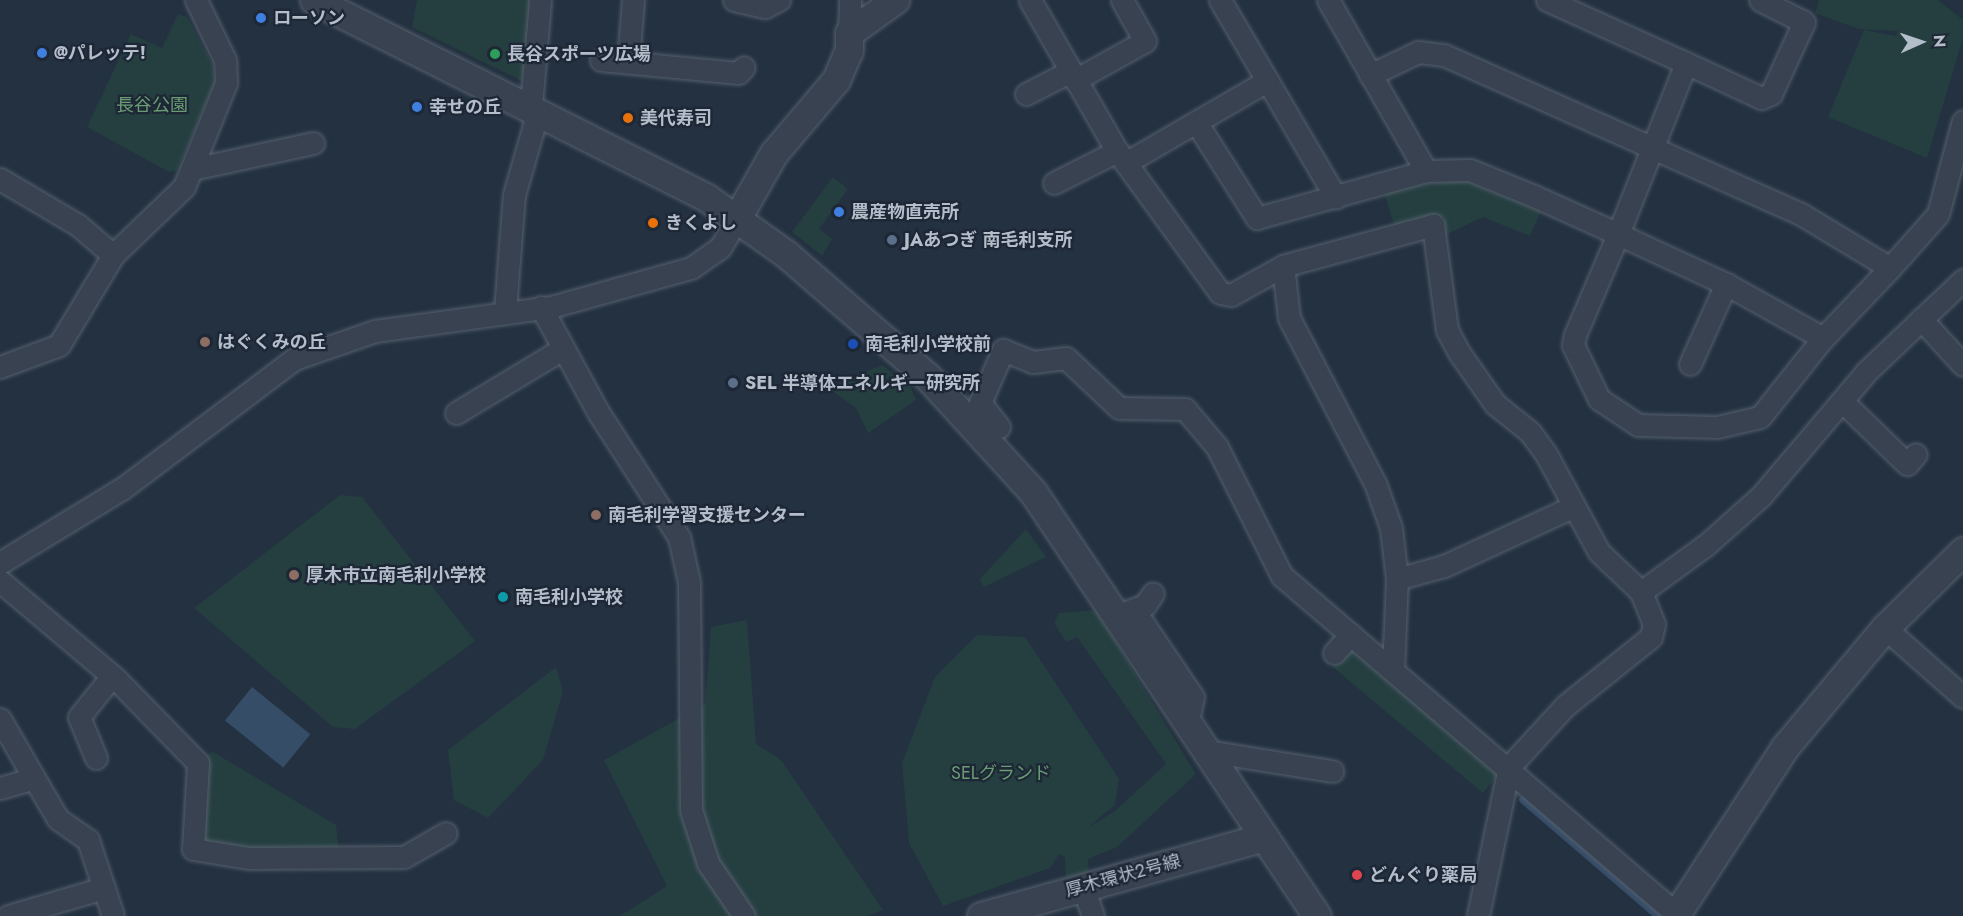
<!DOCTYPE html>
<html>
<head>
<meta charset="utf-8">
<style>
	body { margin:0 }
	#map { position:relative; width:1963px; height:916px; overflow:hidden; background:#233140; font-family:Jost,"Noto Sans JP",sans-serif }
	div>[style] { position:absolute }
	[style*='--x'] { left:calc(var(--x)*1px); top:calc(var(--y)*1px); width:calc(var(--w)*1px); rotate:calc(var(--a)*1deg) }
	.green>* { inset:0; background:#253f41; transform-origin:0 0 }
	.water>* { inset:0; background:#364d68; transform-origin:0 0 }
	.stream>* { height:6px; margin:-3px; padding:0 3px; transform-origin:3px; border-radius:3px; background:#364d68 }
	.roads { filter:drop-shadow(0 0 2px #56606d) drop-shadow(0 0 2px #56606d) }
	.minor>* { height:21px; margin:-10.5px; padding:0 10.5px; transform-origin:10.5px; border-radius:10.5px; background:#384250 }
	.tertiary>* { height:27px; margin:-13.5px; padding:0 13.5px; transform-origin:13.5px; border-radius:13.5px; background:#384250 }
	.dots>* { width:16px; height:16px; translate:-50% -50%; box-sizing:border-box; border:3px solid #1d2735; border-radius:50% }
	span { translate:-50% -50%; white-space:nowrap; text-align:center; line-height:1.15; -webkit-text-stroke:4.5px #1d2735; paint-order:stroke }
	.poi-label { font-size:18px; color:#b4bdca; font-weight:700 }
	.left { translate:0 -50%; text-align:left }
	.park-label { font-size:18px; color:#6a9d74 }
	.street-label { font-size:18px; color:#b4bdca }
	.north { position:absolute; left:1891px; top:12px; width:60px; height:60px; -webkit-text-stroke:4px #1d2735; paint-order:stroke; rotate:87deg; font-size:16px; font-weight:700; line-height:24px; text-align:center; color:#b4bdca }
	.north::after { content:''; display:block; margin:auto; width:21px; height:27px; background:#b4bdca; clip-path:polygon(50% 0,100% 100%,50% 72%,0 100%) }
</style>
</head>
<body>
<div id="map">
	<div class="green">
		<i style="clip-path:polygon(417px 0,533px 0,524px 82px,412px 27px)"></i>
		<i style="clip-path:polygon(1819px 0,1938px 0,1963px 20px,1963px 38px,1927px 158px,1828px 117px,1864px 30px,1896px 36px,1898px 31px,1859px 29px,1815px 13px)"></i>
		<i style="clip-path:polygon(178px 14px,187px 17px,213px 65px,215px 82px,177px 170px,169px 172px,87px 127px,131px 34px,162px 48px)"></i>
		<i style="clip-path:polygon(833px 177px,848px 189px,819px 229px,832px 239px,822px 256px,792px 232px)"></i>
		<i style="clip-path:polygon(1458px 178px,1541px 211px,1530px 236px,1483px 217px,1445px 235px,1444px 216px,1396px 231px,1384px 192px)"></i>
		<i style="clip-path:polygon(882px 365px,910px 386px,916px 400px,868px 433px,856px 408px,828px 388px)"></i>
		<i style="clip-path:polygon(340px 495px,362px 497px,475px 641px,355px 729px,333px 727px,194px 608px)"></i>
		<i style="clip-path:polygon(1026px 529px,1046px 557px,984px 587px,979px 580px)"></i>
		<i style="clip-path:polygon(1096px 610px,1196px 774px,1117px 847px,1088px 859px,1089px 873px,1066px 878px,1065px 857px,1059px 854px,1050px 868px,943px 906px,909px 843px,902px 763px,935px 677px,977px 635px,1025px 637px,1119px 779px,1115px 805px,1087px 828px,1115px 811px,1166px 764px,1077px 637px,1066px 642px,1054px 623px,1059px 613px)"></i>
		<i style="clip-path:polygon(747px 620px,756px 744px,781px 760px,883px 910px,868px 916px,620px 916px,667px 886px,604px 760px,705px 704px,711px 627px)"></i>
		<i style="left:1352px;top:644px;width:196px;height:30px;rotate:40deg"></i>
		<i style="clip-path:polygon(556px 667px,563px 691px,543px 760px,488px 818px,454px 800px,448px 750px)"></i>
		<i style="clip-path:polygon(213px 752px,336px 825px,339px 852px,204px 849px,205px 756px)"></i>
	</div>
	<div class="water">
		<i style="left:252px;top:687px;width:75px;height:43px;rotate:39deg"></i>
	</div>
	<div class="stream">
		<i style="--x:1522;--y:800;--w:178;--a:40.7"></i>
	</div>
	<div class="roads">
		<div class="minor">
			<i style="--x:734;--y:0;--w:32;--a:13"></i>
			<i style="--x:765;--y:7;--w:16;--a:-27"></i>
			<i style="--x:1030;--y:0;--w:174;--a:60.1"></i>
			<i style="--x:1117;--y:151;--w:175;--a:54"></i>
			<i style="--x:1220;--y:293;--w:11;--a:10"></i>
			<i style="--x:1231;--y:295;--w:60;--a:-29.1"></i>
			<i style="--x:1283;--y:266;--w:156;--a:-15.3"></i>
			<i style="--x:1433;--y:225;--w:106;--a:82.4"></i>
			<i style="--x:1447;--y:330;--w:27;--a:62"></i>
			<i style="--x:1460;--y:354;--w:61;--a:55"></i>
			<i style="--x:1495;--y:404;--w:45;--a:38.7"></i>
			<i style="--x:1530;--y:432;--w:27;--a:54"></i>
			<i style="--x:1546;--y:454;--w:111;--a:61.6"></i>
			<i style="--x:1599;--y:552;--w:58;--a:43.6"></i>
			<i style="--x:1641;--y:592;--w:35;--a:68"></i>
			<i style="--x:1654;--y:624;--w:13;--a:103"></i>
			<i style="--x:1651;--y:637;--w:110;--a:141.3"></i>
			<i style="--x:1565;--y:706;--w:83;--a:132.6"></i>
			<i style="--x:1509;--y:767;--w:152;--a:101.8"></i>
			<i style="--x:1220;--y:0;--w:229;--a:59.6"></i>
			<i style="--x:1328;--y:0;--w:197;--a:60.2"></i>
			<i style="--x:1547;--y:0;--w:153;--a:24.4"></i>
			<i style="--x:849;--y:33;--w:33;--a:-88"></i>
			<i style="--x:601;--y:60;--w:138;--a:5.4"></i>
			<i style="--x:738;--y:73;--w:8;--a:-45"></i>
			<i style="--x:628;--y:62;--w:62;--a:-85.4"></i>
			<i style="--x:1370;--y:75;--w:53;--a:-25.6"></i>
			<i style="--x:1418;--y:52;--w:26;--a:7"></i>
			<i style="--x:1444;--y:55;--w:391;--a:24"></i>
			<i style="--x:1801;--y:214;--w:104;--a:31.2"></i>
			<i style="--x:1890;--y:268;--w:97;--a:133.7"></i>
			<i style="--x:1075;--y:80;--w:80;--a:-29.1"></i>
			<i style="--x:1145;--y:41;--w:47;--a:-119.3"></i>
			<i style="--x:1026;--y:94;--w:48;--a:-27.1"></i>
			<i style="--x:1196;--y:122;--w:114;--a:57.6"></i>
			<i style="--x:1257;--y:218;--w:175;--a:-15.5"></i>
			<i style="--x:1426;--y:171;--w:44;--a:-1.3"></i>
			<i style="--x:1470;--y:170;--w:69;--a:22.1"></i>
			<i style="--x:1534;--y:196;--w:92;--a:24.3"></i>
			<i style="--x:1618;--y:234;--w:119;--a:24.8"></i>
			<i style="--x:1726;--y:284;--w:111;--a:29.1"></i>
			<i style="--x:1823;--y:338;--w:101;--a:128.6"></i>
			<i style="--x:1760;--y:417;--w:44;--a:166.9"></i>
			<i style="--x:1717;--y:427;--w:79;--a:-178.5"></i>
			<i style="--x:1638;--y:425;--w:47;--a:-146.3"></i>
			<i style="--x:1599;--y:399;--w:60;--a:-115.7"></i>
			<i style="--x:1573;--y:345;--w:10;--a:-79"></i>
			<i style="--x:1575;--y:335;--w:110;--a:-66.9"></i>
			<i style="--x:1618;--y:234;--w:184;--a:-68.3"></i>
			<i style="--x:1686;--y:63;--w:83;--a:25"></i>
			<i style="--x:1761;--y:98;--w:11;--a:-22"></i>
			<i style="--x:1771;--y:94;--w:79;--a:-65.4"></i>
			<i style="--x:1804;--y:22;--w:49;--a:-153.4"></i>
			<i style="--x:1127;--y:162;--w:162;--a:-30.1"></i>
			<i style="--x:192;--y:169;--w:124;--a:-12.1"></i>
			<i style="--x:0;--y:179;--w:91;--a:30.5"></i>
			<i style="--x:78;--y:225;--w:46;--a:40.6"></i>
			<i style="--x:1054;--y:183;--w:71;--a:-26.9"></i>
			<i style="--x:1283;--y:266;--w:52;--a:83.4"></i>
			<i style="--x:1289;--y:318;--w:186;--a:62.5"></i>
			<i style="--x:1375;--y:483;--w:48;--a:70.4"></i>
			<i style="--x:1391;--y:528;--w:51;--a:83.3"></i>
			<i style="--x:1397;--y:579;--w:91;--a:92.5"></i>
			<i style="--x:1890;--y:268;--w:72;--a:-48.4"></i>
			<i style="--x:1938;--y:214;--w:96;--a:-75"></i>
			<i style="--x:541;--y:307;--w:119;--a:61.5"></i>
			<i style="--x:598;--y:412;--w:149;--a:57.1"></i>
			<i style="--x:679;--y:537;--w:46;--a:77.5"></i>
			<i style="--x:689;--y:582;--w:228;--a:89.5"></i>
			<i style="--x:691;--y:810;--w:56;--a:72.2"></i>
			<i style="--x:708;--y:863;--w:64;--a:55.8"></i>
			<i style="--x:505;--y:311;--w:116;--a:-85.6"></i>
			<i style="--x:514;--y:195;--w:76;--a:-74"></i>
			<i style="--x:535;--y:122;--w:16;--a:-104"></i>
			<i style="--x:531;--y:106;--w:106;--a:-85.1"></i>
			<i style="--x:1921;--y:319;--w:62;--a:47.6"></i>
			<i style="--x:1690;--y:364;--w:88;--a:-65.8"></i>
			<i style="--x:0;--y:367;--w:63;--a:-20.4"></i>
			<i style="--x:59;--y:345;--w:105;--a:-59"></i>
			<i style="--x:113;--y:255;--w:98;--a:-43.8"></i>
			<i style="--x:184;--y:187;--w:112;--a:-68"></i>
			<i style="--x:226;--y:83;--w:23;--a:-92"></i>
			<i style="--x:225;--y:60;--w:67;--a:-115.8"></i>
			<i style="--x:1844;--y:403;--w:88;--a:44.1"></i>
			<i style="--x:1907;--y:464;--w:13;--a:-48"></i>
			<i style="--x:456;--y:413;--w:124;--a:-31.1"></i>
			<i style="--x:999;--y:427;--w:31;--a:-128"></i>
			<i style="--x:980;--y:403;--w:58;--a:-66.5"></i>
			<i style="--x:1003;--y:350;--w:32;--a:22"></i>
			<i style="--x:1033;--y:362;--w:33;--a:-7"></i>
			<i style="--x:1066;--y:358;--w:73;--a:43.3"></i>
			<i style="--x:1119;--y:408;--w:66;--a:0.9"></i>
			<i style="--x:1185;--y:409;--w:50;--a:49.9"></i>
			<i style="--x:1217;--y:447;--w:144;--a:63.3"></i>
			<i style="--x:1282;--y:576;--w:523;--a:40.58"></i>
			<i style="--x:0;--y:563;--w:144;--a:-31.4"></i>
			<i style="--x:123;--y:488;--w:214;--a:-37"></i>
			<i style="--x:294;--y:359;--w:86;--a:-19.1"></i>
			<i style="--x:375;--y:331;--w:178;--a:-7.8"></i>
			<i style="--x:551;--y:307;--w:145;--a:-15.6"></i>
			<i style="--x:691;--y:268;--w:35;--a:-35"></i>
			<i style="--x:720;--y:248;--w:34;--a:-60"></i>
			<i style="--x:1397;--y:579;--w:49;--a:-15.5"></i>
			<i style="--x:1444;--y:566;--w:141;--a:-24.7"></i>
			<i style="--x:0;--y:581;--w:152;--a:40.2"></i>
			<i style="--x:116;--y:679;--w:117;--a:45.7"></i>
			<i style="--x:198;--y:763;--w:86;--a:93.3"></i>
			<i style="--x:193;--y:849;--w:57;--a:9.1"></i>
			<i style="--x:249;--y:858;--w:155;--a:-0.4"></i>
			<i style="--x:404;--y:857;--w:48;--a:-29.7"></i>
			<i style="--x:1641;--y:592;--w:80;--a:-35.9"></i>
			<i style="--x:1706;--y:545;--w:74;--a:-41.7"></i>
			<i style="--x:1761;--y:496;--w:162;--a:-49.7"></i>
			<i style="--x:1866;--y:372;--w:134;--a:-43.5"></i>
			<i style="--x:1134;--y:610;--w:105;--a:55.9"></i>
			<i style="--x:1193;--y:697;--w:24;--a:102"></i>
			<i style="--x:1121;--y:614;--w:26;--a:-21"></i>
			<i style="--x:1145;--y:605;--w:14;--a:-56"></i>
			<i style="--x:1885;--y:628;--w:104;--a:41.5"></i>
			<i style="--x:1334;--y:653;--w:25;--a:-48"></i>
			<i style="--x:0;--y:719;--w:68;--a:60"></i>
			<i style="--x:1207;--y:751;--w:127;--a:9.1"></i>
			<i style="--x:96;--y:758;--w:44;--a:-112.5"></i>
			<i style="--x:79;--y:717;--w:53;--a:-51.2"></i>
			<i style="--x:0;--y:788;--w:35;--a:-16"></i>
			<i style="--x:34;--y:778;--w:48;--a:59.7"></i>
			<i style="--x:58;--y:819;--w:37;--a:35"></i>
			<i style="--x:88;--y:840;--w:80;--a:71.8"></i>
			<i style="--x:1083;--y:887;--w:31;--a:71"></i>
			<i style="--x:8;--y:916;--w:100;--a:-16.3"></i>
		</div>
		<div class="tertiary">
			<i style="--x:314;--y:0;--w:440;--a:26.7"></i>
			<i style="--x:707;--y:198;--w:97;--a:35.3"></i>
			<i style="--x:786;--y:254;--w:186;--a:40.9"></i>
			<i style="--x:927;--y:376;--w:157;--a:47.6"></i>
			<i style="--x:1033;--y:492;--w:510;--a:56.19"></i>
			<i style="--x:737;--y:218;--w:75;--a:-60.4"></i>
			<i style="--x:774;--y:153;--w:96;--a:-49.7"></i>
			<i style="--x:836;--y:80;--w:33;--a:-67"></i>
			<i style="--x:849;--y:50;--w:17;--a:-90"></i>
			<i style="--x:849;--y:33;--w:57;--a:-35.7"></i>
			<i style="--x:981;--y:916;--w:294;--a:-15.6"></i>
			<i style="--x:1675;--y:916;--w:202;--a:-56.9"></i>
			<i style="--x:1785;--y:747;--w:155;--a:-50"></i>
			<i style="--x:1885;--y:628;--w:110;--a:-44.6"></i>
		</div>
	</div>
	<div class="dots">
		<i style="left:261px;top:18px;background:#3f7fe0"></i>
		<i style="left:42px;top:53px;background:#3f7fe0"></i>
		<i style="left:495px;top:54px;background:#2e9e5b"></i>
		<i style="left:417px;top:107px;background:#3f7fe0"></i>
		<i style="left:628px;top:118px;background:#e8710a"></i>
		<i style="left:839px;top:212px;background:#3f7fe0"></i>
		<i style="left:653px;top:223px;background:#e8710a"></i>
		<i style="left:892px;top:240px;background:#5c6f8a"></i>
		<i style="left:205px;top:342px;background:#8d6e63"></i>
		<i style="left:853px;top:344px;background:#1a4fb4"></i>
		<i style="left:733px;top:383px;background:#5c6f8a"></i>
		<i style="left:596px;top:515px;background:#8d6e63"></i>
		<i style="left:294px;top:575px;background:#8d6e63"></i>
		<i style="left:503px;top:597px;background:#0f9aa8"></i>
		<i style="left:1357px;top:875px;background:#e0444e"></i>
	</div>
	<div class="poi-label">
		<span class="left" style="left:273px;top:18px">ローソン</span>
		<span class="left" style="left:54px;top:53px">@パレッテ!</span>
		<span class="left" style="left:507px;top:54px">長谷スポーツ広場</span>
		<span class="left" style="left:429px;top:107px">幸せの丘</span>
		<span class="left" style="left:640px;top:118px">美代寿司</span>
		<span class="left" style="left:851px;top:212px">農産物直売所</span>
		<span class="left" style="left:665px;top:223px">きくよし</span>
		<span class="left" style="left:904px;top:240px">JAあつぎ 南毛利支所</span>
		<span class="left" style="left:217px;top:342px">はぐくみの丘</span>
		<span class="left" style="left:865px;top:344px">南毛利小学校前</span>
		<span class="left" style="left:745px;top:383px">SEL 半導体エネルギー研究所</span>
		<span class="left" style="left:608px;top:515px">南毛利学習支援センター</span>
		<span class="left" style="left:306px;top:575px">厚木市立南毛利小学校</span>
		<span class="left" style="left:515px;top:597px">南毛利小学校</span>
		<span class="left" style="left:1369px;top:875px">どんぐり薬局</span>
	</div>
	<div class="park-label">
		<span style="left:152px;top:105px">長谷公園</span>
		<span style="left:1001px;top:773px">SELグランド</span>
	</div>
	<div class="street-label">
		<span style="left:1123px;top:876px;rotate:-15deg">厚木環状2号線</span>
	</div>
	<div class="north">N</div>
</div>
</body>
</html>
